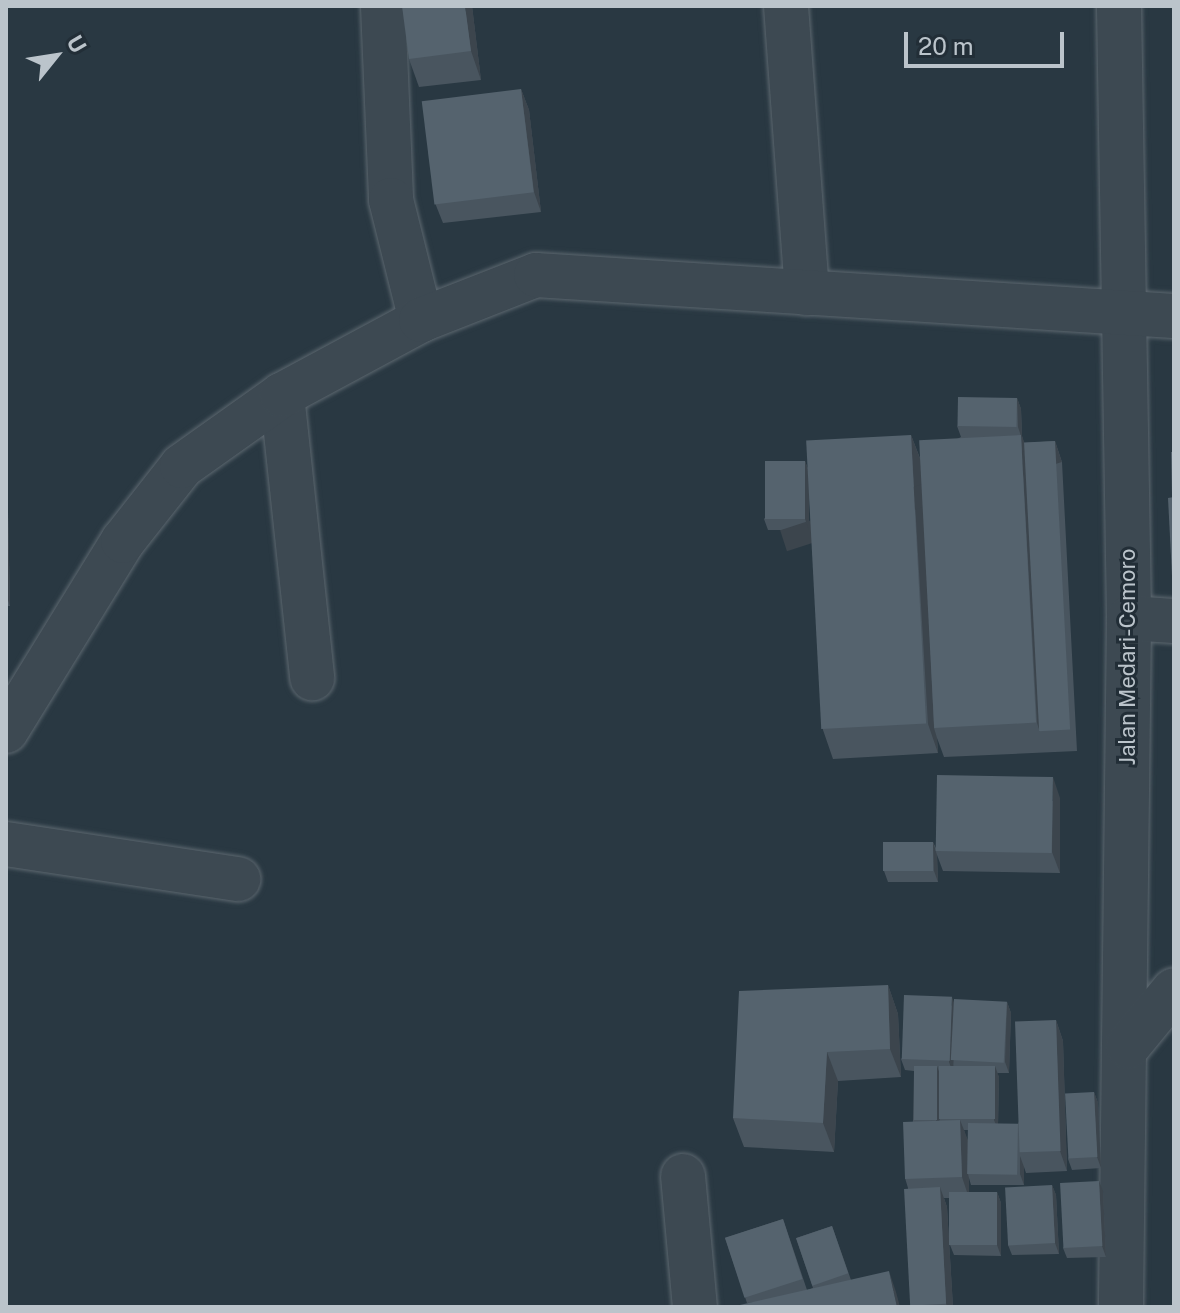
<!DOCTYPE html>
<html>
<head>
<meta charset="utf-8">
<style>
	body { margin:0 }
	#map { position:relative; width:1180px; height:1313px; overflow:hidden; background:#293842; font-family:"Public Sans",sans-serif }
	div>[style] { position:absolute }
	[style*='--x'] { left:calc(var(--x)*1px); top:calc(var(--y)*1px); width:calc(var(--w)*1px); rotate:calc(var(--a)*1deg) }
	.roads { filter:drop-shadow(0 0 2px #5c676f) drop-shadow(0 0 2px #5c676f) }
	.minor>* { height:44px; margin:-22px; padding:0 22px; transform-origin:22px; border-radius:22px; background:#3d4952 }
	.wall>* { inset:0; background:#49555f }
	.shaded-wall>* { inset:0; background:#3c454d; transform-origin:0 0 }
	.building>* { inset:0; background:#55636e; transform-origin:0 0 }
	span { translate:-50% -50%; white-space:nowrap; text-align:center; line-height:1.15; -webkit-text-stroke:6px #222e37; paint-order:stroke }
	.street-label { font-size:22px; color:#bbc4cb }
	.frame { position:absolute; inset:0; border:8px solid #bbc4cb; pointer-events:none }
	.north { position:absolute; left:16px; top:16px; width:80px; height:80px; -webkit-text-stroke:6px #222e37; paint-order:stroke; rotate:60deg; font-size:22px; font-weight:700; line-height:32px; text-align:center; color:#bbc4cb }
	.north::after { content:''; display:block; margin:auto; width:28px; height:36px; background:#bbc4cb; clip-path:polygon(50% 0,100% 100%,50% 72%,0 100%) }
	.scale { position:absolute; left:904px; top:32px; width:160px; height:36px; box-sizing:border-box; border:4px solid #bbc4cb; border-top:0; padding-left:10px; font-size:24px; line-height:28px; white-space:nowrap; color:#bbc4cb; -webkit-text-stroke:6px #222e37; paint-order:stroke }
</style>
</head>
<body>
<div id="map">
	<div class="roads">
		<div class="minor">
			<i style="--x:383;--y:6;--w:194;--a:87.6"></i>
			<i style="--x:391;--y:200;--w:124;--a:76"></i>
			<i style="--x:786;--y:6;--w:288;--a:85.8"></i>
			<i style="--x:1119;--y:6;--w:612;--a:89.06"></i>
			<i style="--x:1129;--y:618;--w:689;--a:90.67"></i>
			<i style="--x:282;--y:395;--w:285;--a:83.9"></i>
			<i style="--x:1129;--y:618;--w:45;--a:3.8"></i>
			<i style="--x:6;--y:731;--w:223;--a:-58.4"></i>
			<i style="--x:123;--y:541;--w:95;--a:-51.8"></i>
			<i style="--x:182;--y:466;--w:123;--a:-35.4"></i>
			<i style="--x:282;--y:395;--w:158;--a:-28.3"></i>
			<i style="--x:421;--y:320;--w:123;--a:-21.4"></i>
			<i style="--x:536;--y:275;--w:639;--a:3.68"></i>
			<i style="--x:6;--y:844;--w:235;--a:8.6"></i>
			<i style="--x:1128;--y:1046;--w:72;--a:-50.6"></i>
			<i style="--x:683;--y:1176;--w:132;--a:84.8"></i>
		</div>
	</div>
	<div class="wall">
		<i style="clip-path:polygon(472px 6px,481px 80px,419px 87px,409px 59px)"></i>
		<i style="clip-path:polygon(521px 89px,529px 110px,541px 212px,443px 223px,435px 203px)"></i>
		<i style="clip-path:polygon(1017px 398px,1021px 409px,1022px 436px,1024px 443px,1055px 441px,1062px 462px,1077px 751px,944px 757px,937px 738px,938px 753px,833px 759px,823px 730px,809px 489px,809px 530px,768px 530px,764px 519px,805px 461px,808px 469px,911px 435px,920px 458px,961px 437px,957px 426px)"></i>
		<i style="clip-path:polygon(6px 461px,7px 464px,10px 606px,6px 606px)"></i>
		<i style="clip-path:polygon(1060px 798px,1060px 873px,943px 871px,937px 855px,938px 882px,888px 882px,884px 871px,933px 842px,936px 848px)"></i>
		<i style="clip-path:polygon(888px 985px,898px 1014px,901px 1077px,838px 1081px,834px 1152px,744px 1147px,733px 1118px)"></i>
		<i style="clip-path:polygon(evenodd,1007px 1002px,1011px 1013px,1009px 1073px,997px 1073px,999px 1077px,998px 1124px,1018px 1124px,1056px 1020px,1063px 1041px,1067px 1171px,1026px 1173px,1024px 1167px,1024px 1185px,971px 1185px,969px 1178px,969px 1192px,997px 1192px,1001px 1203px,1001px 1256px,954px 1255px,950px 1245px,949px 1198px,944px 1198px,947px 1207px,953px 1307px,911px 1307px,908px 1188px,905px 1178px,913px 1120px,914px 1071px,905px 1070px,901px 1059px,954px 1003px,1007px 1002px,964px 1130px,968px 1130px,968px 1143px,964px 1130px)"></i>
		<i style="clip-path:polygon(1094px 1092px,1098px 1103px,1101px 1168px,1072px 1170px,1068px 1159px)"></i>
		<i style="clip-path:polygon(1052px 1185px,1056px 1195px,1059px 1254px,1012px 1255px,1008px 1245px)"></i>
		<i style="clip-path:polygon(1103px 1191px,1106px 1257px,1067px 1258px,1063px 1248px)"></i>
		<i style="clip-path:polygon(783px 1219px,807px 1290px,813px 1288px,796px 1238px,832px 1226px,851px 1280px,896px 1292px,747px 1303px,725px 1238px)"></i>
	</div>
	<div class="shaded-wall">
		<i style="clip-path:polygon(465px 6px,472px 6px,481px 80px,471px 51px)"></i>
		<i style="clip-path:polygon(521px 89px,529px 110px,541px 212px,534px 192px)"></i>
		<i style="clip-path:polygon(1017px 398px,1021px 409px,1022px 436px,1032px 464px,1040px 732px,1037px 723px,1021px 436px,1018px 427px)"></i>
		<i style="clip-path:polygon(911px 435px,922px 464px,934px 728px,937px 738px,938px 753px,928px 724px)"></i>
		<i style="left:1055px;top:441px;width:22px;height:289px;rotate:72deg"></i>
		<i style="clip-path:polygon(6px 461px,7px 464px,10px 606px,6px 594px)"></i>
		<i style="clip-path:polygon(805px 461px,809px 472px,809px 530px,805px 519px)"></i>
		<i style="clip-path:polygon(1053px 777px,1060px 798px,1060px 873px,1052px 852px)"></i>
		<i style="clip-path:polygon(933px 842px,937px 855px,938px 882px,934px 871px)"></i>
		<i style="clip-path:polygon(888px 985px,898px 1014px,901px 1077px,890px 1049px)"></i>
		<i style="clip-path:polygon(952px 997px,956px 1008px,953px 1073px,949px 1062px)"></i>
		<i style="clip-path:polygon(1007px 1002px,1011px 1013px,1009px 1073px,1005px 1062px)"></i>
		<i style="clip-path:polygon(1056px 1020px,1063px 1041px,1067px 1171px,1060px 1151px)"></i>
		<i style="clip-path:polygon(827px 1052px,838px 1081px,834px 1152px,823px 1123px)"></i>
		<i style="clip-path:polygon(937px 1066px,941px 1077px,940px 1119px,936px 1127px)"></i>
		<i style="clip-path:polygon(995px 1066px,999px 1077px,998px 1130px,994px 1120px)"></i>
		<i style="clip-path:polygon(1094px 1092px,1098px 1103px,1101px 1168px,1097px 1157px)"></i>
		<i style="clip-path:polygon(960px 1120px,968px 1140px,968px 1174px,969px 1178px,969px 1198px,962px 1177px)"></i>
		<i style="clip-path:polygon(1020px 1156px,1024px 1167px,1024px 1185px,1020px 1174px)"></i>
		<i style="clip-path:polygon(1099px 1181px,1103px 1191px,1106px 1257px,1102px 1246px)"></i>
		<i style="clip-path:polygon(1052px 1185px,1056px 1195px,1059px 1254px,1055px 1243px)"></i>
		<i style="clip-path:polygon(940px 1187px,947px 1207px,953px 1307px,948px 1307px,946px 1304px)"></i>
		<i style="clip-path:polygon(997px 1192px,1001px 1203px,1001px 1256px,997px 1245px)"></i>
		<i style="clip-path:polygon(889px 1271px,896px 1292px,900px 1307px,897px 1307px)"></i>
	</div>
	<div class="building">
		<i style="clip-path:polygon(402px 6px,465px 6px,471px 51px,409px 59px)"></i>
		<i style="left:521px;top:89px;width:104px;height:100px;rotate:83deg"></i>
		<i style="left:958px;top:397px;width:59px;height:29px;rotate:1deg"></i>
		<i style="left:911px;top:435px;width:289px;height:105px;rotate:87deg"></i>
		<i style="left:1021px;top:435px;width:288px;height:102px;rotate:87deg"></i>
		<i style="left:1055px;top:441px;width:289px;height:31px;rotate:87deg"></i>
		<i style="clip-path:polygon(1171px 452px,1174px 452px,1174px 496px,1172px 496px)"></i>
		<i style="left:765px;top:461px;width:40px;height:58px"></i>
		<i style="clip-path:polygon(1174px 497px,1174px 576px,1172px 576px,1168px 498px)"></i>
		<i style="clip-path:polygon(1174px 702px,1174px 765px,1172px 765px)"></i>
		<i style="left:937px;top:775px;width:116px;height:76px;rotate:1deg"></i>
		<i style="left:883px;top:842px;width:50px;height:29px"></i>
		<i style="clip-path:polygon(888px 985px,890px 1049px,827px 1052px,823px 1123px,733px 1118px,739px 991px)"></i>
		<i style="left:904px;top:995px;width:48px;height:64px;rotate:2deg"></i>
		<i style="left:954px;top:999px;width:53px;height:61px;rotate:3deg"></i>
		<i style="left:1056px;top:1020px;width:131px;height:41px;rotate:88deg"></i>
		<i style="left:914px;top:1066px;width:23px;height:54px"></i>
		<i style="left:939px;top:1066px;width:56px;height:53px"></i>
		<i style="left:1094px;top:1092px;width:65px;height:29px;rotate:87deg"></i>
		<i style="left:960px;top:1120px;width:57px;height:57px;rotate:88deg"></i>
		<i style="left:968px;top:1123px;width:50px;height:51px;rotate:1deg"></i>
		<i style="left:1099px;top:1181px;width:65px;height:39px;rotate:87deg"></i>
		<i style="left:1052px;top:1185px;width:58px;height:47px;rotate:87deg"></i>
		<i style="left:940px;top:1187px;width:117px;height:36px;rotate:87deg"></i>
		<i style="left:949px;top:1192px;width:48px;height:53px"></i>
		<i style="left:783px;top:1219px;width:63px;height:61px;rotate:72deg"></i>
		<i style="left:832px;top:1226px;width:50px;height:38px;rotate:71deg"></i>
		<i style="clip-path:polygon(889px 1271px,897px 1307px,731px 1307px)"></i>
		<i style="clip-path:polygon(1063px 1305px,1064px 1307px,1032px 1307px)"></i>
	</div>
	<div class="street-label">
		<span style="left:1128px;top:657px;rotate:-90deg">Jalan Medari-Cemoro</span>
	</div>
	<div class="frame"></div>
	<div class="north">U</div>
	<div class="scale">20 m</div>
</div>
</body>
</html>
